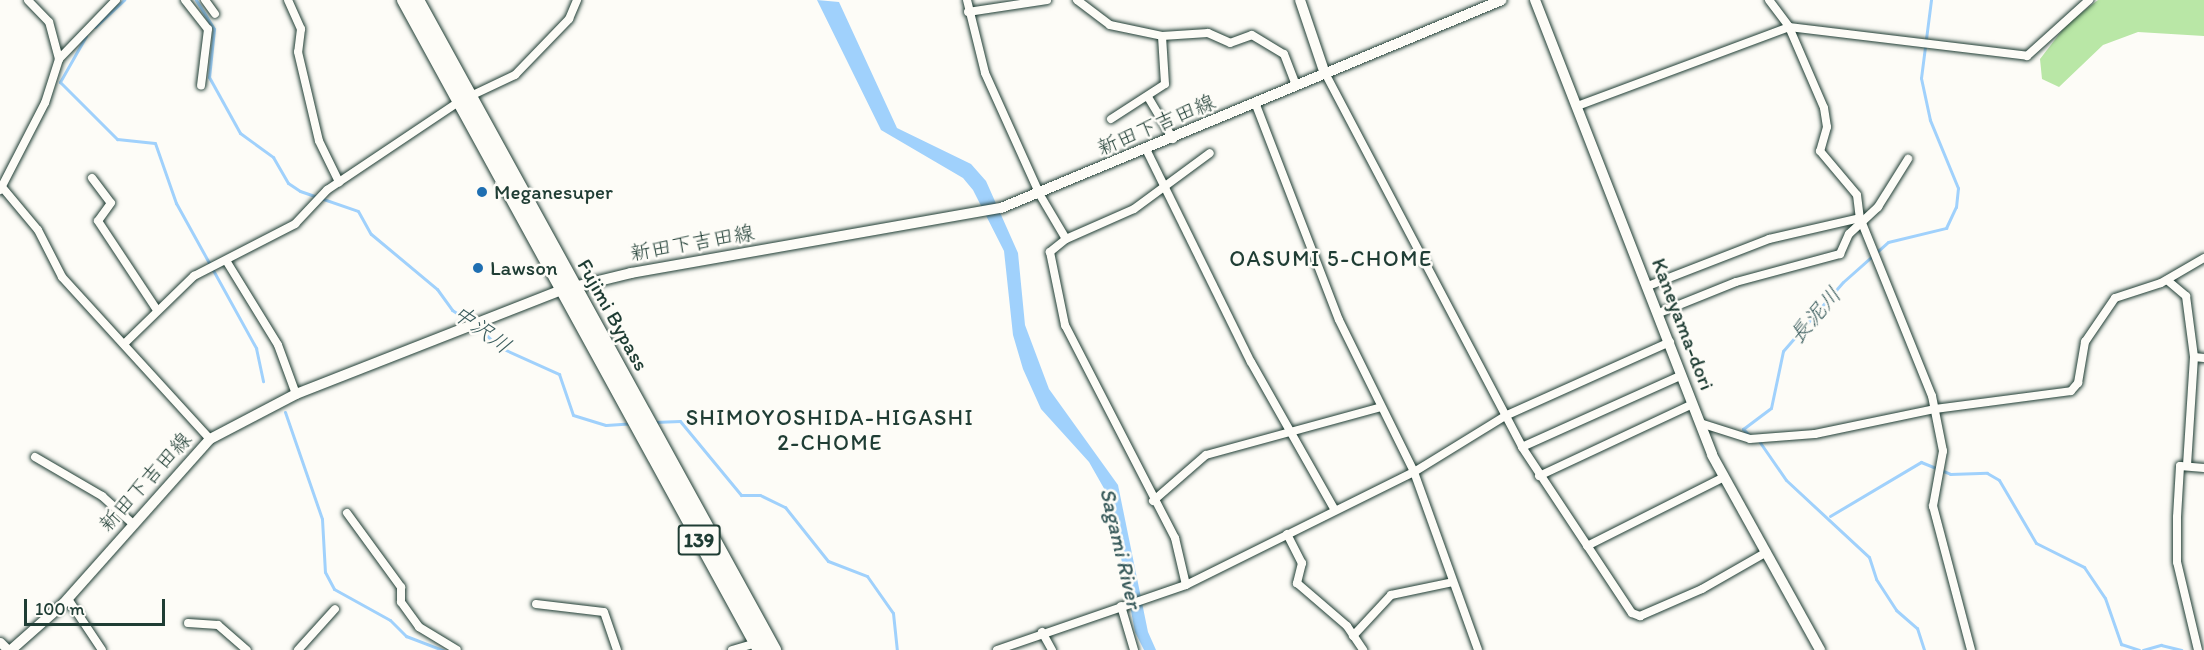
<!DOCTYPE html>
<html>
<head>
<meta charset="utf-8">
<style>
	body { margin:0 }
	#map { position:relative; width:2204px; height:650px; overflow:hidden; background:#fdfcf7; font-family:Itim,"Klee One",sans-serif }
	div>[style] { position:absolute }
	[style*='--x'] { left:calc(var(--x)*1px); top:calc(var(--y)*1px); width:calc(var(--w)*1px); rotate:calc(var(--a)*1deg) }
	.green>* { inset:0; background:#b9e7a6 }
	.water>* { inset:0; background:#a0d1fc }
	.stream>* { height:3px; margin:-1.5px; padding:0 1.5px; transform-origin:1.5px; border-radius:1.5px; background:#a0d1fc }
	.roads { filter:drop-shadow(0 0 2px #1f3d34) drop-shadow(0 0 2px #1f3d34) }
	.minor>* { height:8px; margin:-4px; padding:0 4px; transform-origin:4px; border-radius:4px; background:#fdfcf7 }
	.tertiary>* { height:9px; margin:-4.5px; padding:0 4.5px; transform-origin:4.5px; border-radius:4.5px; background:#fdfcf7 }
	.secondary>* { height:10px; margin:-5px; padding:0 5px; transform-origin:5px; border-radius:5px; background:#fdfcf7 }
	.trunk>* { height:14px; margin:-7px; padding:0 7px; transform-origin:7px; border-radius:7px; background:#fdfcf7 }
	.dots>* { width:16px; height:16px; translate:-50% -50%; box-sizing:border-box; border:3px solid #fdfcf7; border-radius:50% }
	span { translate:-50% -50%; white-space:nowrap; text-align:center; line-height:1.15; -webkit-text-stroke:5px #fdfcf7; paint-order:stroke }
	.shield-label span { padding:2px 4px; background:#fdfcf7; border:2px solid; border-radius:4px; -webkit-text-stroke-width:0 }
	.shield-label { font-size:20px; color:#1f3d34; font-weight:700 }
	.street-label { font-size:21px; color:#1f3d34 }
	.poi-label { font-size:21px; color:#1f3d34 }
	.left { translate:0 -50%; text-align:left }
	.neighbourhood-label { font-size:22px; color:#1f3d34; letter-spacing:1.5px }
	.water-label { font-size:22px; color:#395b5c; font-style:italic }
	.scale { position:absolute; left:24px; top:599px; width:141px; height:27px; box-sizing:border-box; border:3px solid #1f3d34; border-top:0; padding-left:8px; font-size:18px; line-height:21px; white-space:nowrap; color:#1f3d34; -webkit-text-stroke:4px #fdfcf7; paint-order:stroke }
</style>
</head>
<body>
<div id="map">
	<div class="green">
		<i style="clip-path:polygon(2098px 0,2204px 0,2204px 36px,2138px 32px,2103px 45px,2059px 87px,2042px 79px,2040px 59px,2067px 24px)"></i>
	</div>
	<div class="water">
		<i style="clip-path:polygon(817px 0,839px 2px,897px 128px,971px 164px,986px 181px,1018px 253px,1025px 325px,1049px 389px,1118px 485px,1148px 632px,1156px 650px,1144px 650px,1135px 632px,1110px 499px,1089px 462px,1041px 409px,1023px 369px,1013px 335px,1004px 251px,973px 190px,963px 178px,881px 130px)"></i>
	</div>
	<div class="stream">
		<i style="--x:196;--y:0;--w:34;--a:58"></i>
		<i style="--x:214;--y:29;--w:48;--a:95.9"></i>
		<i style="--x:209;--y:77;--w:64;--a:61"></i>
		<i style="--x:240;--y:133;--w:41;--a:36"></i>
		<i style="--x:273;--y:157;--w:30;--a:60"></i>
		<i style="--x:288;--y:183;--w:14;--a:34"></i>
		<i style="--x:300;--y:191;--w:61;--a:19"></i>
		<i style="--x:358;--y:211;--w:26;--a:61"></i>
		<i style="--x:371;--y:234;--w:86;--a:39.8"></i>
		<i style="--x:437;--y:289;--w:26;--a:54"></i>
		<i style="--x:452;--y:310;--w:24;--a:33"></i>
		<i style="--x:95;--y:27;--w:40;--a:-43"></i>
		<i style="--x:86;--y:36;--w:53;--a:119.5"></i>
		<i style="--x:60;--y:82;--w:81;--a:45"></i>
		<i style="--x:117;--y:139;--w:38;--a:6"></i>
		<i style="--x:155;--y:143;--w:64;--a:70.7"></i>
		<i style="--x:176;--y:203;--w:166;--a:61.1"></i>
		<i style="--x:256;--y:348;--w:34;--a:78"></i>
		<i style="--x:478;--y:327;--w:29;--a:44"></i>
		<i style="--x:499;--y:347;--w:66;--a:24.2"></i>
		<i style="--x:559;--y:374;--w:43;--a:71.1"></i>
		<i style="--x:573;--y:415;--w:34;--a:17"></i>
		<i style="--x:606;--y:425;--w:26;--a:-4"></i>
		<i style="--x:285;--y:412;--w:113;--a:70.9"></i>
		<i style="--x:322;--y:519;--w:53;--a:86.8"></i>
		<i style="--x:325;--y:572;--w:19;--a:62"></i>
		<i style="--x:334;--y:589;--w:64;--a:29"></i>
		<i style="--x:390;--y:620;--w:23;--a:45"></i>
		<i style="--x:406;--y:636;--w:40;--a:21"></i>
		<i style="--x:654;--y:422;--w:26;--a:-2"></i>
		<i style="--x:680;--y:421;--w:96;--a:50.5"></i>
		<i style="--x:741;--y:495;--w:19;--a:0"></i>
		<i style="--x:760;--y:495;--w:28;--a:26"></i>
		<i style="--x:785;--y:507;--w:69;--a:51.5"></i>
		<i style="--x:828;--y:561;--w:42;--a:21"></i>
		<i style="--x:867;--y:576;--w:45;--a:54.9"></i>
		<i style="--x:893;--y:613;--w:37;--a:84"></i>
		<i style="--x:1750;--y:436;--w:10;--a:-135"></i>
		<i style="--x:1743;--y:429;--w:35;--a:-37"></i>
		<i style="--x:1771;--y:408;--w:58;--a:-78.1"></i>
		<i style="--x:1783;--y:351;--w:91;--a:-49"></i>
		<i style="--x:1843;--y:282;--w:60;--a:-41.6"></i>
		<i style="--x:1888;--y:242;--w:60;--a:-13.6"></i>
		<i style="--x:1946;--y:228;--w:23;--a:-65"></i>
		<i style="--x:1956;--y:207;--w:19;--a:-84"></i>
		<i style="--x:1958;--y:188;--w:74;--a:-112.4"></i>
		<i style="--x:1930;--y:120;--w:43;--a:-102.1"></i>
		<i style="--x:1921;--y:78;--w:79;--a:-82.7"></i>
		<i style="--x:1759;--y:441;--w:47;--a:55.3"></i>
		<i style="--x:1786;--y:480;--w:113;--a:42.9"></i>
		<i style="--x:1869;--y:557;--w:23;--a:72"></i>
		<i style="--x:1876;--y:579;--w:37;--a:57"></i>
		<i style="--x:1896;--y:610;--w:28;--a:41"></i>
		<i style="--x:1917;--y:628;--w:23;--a:72"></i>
		<i style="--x:1830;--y:516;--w:106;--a:-30.7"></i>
		<i style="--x:1921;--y:462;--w:31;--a:22"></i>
		<i style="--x:1950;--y:474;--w:37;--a:-2"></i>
		<i style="--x:1987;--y:473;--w:14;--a:30"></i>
		<i style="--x:1999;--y:480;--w:73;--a:59.6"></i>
		<i style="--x:2036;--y:543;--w:54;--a:26.6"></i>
		<i style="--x:2084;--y:567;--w:37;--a:56"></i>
		<i style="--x:2105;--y:598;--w:49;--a:70.8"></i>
		<i style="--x:2121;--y:644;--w:19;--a:18"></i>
		<i style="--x:2143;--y:650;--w:19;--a:-16"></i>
		<i style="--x:2161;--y:645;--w:21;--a:14"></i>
	</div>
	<div class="roads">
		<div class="minor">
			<i style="--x:185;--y:0;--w:37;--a:52"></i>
			<i style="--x:208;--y:29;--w:57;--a:97"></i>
			<i style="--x:205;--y:0;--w:17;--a:54"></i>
			<i style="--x:288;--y:0;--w:32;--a:66"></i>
			<i style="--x:301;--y:29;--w:23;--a:97"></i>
			<i style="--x:298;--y:52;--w:91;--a:76.7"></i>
			<i style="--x:319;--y:141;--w:46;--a:64"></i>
			<i style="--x:967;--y:0;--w:75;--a:76.1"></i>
			<i style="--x:985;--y:73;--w:134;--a:65.7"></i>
			<i style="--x:1040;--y:195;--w:51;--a:59.4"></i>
			<i style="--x:1066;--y:239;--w:21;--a:141"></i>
			<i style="--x:1050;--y:252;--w:75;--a:78.4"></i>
			<i style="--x:1065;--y:325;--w:240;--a:62.7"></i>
			<i style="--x:1175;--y:538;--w:48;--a:76.8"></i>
			<i style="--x:1077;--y:0;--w:41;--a:37.1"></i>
			<i style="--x:1110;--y:25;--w:53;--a:11.9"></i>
			<i style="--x:1162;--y:36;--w:46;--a:-3.7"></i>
			<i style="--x:1208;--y:33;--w:24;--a:24"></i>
			<i style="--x:1230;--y:43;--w:23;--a:-20"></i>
			<i style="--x:1252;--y:35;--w:37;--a:31"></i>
			<i style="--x:1284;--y:54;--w:33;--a:69"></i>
			<i style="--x:1769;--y:0;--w:34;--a:53"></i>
			<i style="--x:1789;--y:27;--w:88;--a:66.6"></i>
			<i style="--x:1824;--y:108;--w:19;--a:81"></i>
			<i style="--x:1827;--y:127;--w:25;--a:106"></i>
			<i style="--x:1820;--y:151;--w:57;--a:49.9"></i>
			<i style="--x:1857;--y:195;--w:23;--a:83"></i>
			<i style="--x:1860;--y:218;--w:192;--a:68"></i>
			<i style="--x:1932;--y:396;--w:56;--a:78.7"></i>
			<i style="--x:1943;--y:451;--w:56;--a:100.3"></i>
			<i style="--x:1933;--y:506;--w:149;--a:75.2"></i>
			<i style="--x:968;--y:12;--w:80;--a:-8.6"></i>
			<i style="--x:59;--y:59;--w:82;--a:-46"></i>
			<i style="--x:1324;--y:71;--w:425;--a:62.2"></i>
			<i style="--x:1522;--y:447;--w:199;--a:56.5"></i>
			<i style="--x:1632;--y:613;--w:9;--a:21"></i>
			<i style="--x:1640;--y:616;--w:68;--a:-23.5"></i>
			<i style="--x:1702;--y:589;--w:73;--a:-29.7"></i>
			<i style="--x:1148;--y:97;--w:49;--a:59.2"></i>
			<i style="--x:1256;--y:105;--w:230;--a:68.9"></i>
			<i style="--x:1339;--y:320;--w:169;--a:63.7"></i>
			<i style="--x:1414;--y:472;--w:189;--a:70.2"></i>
			<i style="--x:1577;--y:106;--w:226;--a:-20.4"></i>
			<i style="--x:1789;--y:27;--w:240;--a:6.9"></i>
			<i style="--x:2027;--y:56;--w:84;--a:-42.1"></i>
			<i style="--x:1111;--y:119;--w:64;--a:-32.9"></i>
			<i style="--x:1165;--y:84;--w:48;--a:-93.6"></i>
			<i style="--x:1146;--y:149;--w:237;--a:63.8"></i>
			<i style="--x:1251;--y:362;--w:169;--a:60.5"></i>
			<i style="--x:92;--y:178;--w:31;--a:53"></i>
			<i style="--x:111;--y:203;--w:22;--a:126"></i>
			<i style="--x:98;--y:221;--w:107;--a:56.5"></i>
			<i style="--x:2;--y:187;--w:56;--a:50.1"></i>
			<i style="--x:38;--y:230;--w:53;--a:62.9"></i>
			<i style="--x:62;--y:277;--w:219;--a:47.6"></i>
			<i style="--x:0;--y:190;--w:98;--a:-62.7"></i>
			<i style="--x:45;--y:103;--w:46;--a:-72.3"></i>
			<i style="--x:59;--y:59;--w:38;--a:-105"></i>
			<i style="--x:49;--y:22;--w:30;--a:-134"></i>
			<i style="--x:1066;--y:239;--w:74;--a:-23.8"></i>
			<i style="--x:1134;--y:209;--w:94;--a:-36.4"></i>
			<i style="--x:227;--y:262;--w:97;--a:58.4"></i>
			<i style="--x:278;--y:345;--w:52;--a:69.8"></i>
			<i style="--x:2167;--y:280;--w:25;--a:40"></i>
			<i style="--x:2186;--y:296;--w:62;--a:82.5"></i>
			<i style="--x:2194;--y:357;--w:109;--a:93.7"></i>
			<i style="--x:1648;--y:286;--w:130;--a:-21.2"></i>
			<i style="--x:1769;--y:239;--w:93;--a:-13"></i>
			<i style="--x:1659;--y:313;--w:83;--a:-21.9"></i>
			<i style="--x:1736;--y:282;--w:108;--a:-15.1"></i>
			<i style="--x:1840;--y:254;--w:22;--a:-66"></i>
			<i style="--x:1849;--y:234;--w:40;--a:-43"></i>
			<i style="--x:1878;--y:207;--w:57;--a:-58"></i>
			<i style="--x:124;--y:344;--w:98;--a:-44.2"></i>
			<i style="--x:194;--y:276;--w:114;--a:-27.2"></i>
			<i style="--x:295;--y:224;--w:47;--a:-46.7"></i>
			<i style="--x:327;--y:190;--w:160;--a:-33.8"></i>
			<i style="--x:460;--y:101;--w:61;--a:-25.3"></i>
			<i style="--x:515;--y:75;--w:78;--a:-46"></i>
			<i style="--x:569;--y:19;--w:21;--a:-67"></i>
			<i style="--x:2194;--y:357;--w:10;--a:6"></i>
			<i style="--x:1700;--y:423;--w:52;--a:17.7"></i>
			<i style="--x:1750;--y:439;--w:65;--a:-4.4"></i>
			<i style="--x:1815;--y:434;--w:123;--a:-11.8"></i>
			<i style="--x:1935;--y:409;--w:137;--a:-7.5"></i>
			<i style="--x:2071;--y:391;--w:11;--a:-49"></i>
			<i style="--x:2078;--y:383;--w:42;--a:-80.3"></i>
			<i style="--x:2085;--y:342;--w:53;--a:-55.7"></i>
			<i style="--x:2115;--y:298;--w:48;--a:-18.1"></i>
			<i style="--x:2161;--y:283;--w:50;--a:-30.2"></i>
			<i style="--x:1522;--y:447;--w:175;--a:-24.2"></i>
			<i style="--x:35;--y:457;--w:78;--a:30.2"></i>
			<i style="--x:102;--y:496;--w:40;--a:42"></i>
			<i style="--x:1539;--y:476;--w:170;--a:-25.1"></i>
			<i style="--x:1153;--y:501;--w:70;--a:-41"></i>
			<i style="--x:1206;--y:455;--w:181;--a:-15.3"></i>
			<i style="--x:347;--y:513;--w:92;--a:53.9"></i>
			<i style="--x:401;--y:587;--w:15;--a:90"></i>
			<i style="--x:401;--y:602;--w:31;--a:54"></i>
			<i style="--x:419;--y:627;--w:44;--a:31.2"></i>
			<i style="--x:1287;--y:534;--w:33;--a:63"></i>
			<i style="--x:1302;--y:563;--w:21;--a:104"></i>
			<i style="--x:1297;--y:583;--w:66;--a:40.7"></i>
			<i style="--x:1347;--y:626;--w:29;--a:56"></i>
			<i style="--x:1587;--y:546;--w:151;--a:-26.7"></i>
			<i style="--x:68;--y:599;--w:61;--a:56.3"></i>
			<i style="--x:536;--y:604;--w:68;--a:6.7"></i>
			<i style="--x:604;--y:612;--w:40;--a:71.1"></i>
			<i style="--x:1121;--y:606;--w:46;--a:73.5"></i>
			<i style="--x:188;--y:623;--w:30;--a:4"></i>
			<i style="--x:218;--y:625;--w:38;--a:41"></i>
			<i style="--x:1042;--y:632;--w:21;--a:61"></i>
			<i style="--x:1353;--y:636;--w:56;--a:-47.2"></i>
			<i style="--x:1391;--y:595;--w:63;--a:-11.8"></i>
			<i style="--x:298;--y:650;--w:55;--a:-47.9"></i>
			<i style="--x:732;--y:650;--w:25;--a:-16"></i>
			<i style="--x:997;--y:650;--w:200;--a:-19"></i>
			<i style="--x:1186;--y:585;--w:254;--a:-26.4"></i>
			<i style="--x:1414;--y:472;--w:107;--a:-31.6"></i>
			<i style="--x:1505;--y:416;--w:181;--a:-24.2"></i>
			<i style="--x:2198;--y:650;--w:90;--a:-103.4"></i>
			<i style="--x:2177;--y:562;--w:45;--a:-90"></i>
			<i style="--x:2177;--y:517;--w:51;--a:-86.6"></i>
			<i style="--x:2180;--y:466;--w:24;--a:5"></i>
		</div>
		<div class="tertiary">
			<i style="--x:0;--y:642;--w:11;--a:45"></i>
		</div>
		<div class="secondary">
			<i style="--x:1300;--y:0;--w:75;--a:71.3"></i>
			<i style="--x:1535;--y:0;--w:488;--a:68.7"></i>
			<i style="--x:1712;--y:455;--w:223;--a:61"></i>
			<i style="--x:11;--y:650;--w:69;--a:-41.5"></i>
			<i style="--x:63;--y:604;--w:221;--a:-48.3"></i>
			<i style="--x:210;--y:439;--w:97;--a:-27.6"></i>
			<i style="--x:296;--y:394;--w:286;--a:-21.4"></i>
			<i style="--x:562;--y:290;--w:71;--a:-13.8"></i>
			<i style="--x:631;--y:273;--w:376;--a:-10"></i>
			<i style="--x:1001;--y:208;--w:542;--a:-22.55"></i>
		</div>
		<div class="trunk">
			<i style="--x:404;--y:0;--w:741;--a:61.29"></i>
			<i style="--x:417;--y:0;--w:742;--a:61.22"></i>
		</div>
	</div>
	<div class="dots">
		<i style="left:482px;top:192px;background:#1f6fb2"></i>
		<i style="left:478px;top:268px;background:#1f6fb2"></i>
	</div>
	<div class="shield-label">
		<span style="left:699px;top:540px">139</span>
	</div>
	<div class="street-label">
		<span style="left:1156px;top:125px;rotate:-23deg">新田下吉田線</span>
		<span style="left:692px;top:243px;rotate:-10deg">新田下吉田線</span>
		<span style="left:613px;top:315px;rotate:61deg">Fujimi Bypass</span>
		<span style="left:1683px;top:324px;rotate:69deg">Kaneyama-dori</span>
		<span style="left:145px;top:482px;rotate:-48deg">新田下吉田線</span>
	</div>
	<div class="poi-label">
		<span class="left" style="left:494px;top:192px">Meganesuper</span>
		<span class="left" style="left:490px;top:268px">Lawson</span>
	</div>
	<div class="neighbourhood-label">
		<span style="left:1331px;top:259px">OASUMI 5-CHOME</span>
		<span style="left:830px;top:430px">SHIMOYOSHIDA-HIGASHI<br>2-CHOME</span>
	</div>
	<div class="water-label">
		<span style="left:1815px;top:315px;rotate:-49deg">長泥川</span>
		<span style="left:482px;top:329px;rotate:36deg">中沢川</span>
		<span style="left:1121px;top:548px;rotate:77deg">Sagami River</span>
	</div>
	<div class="scale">100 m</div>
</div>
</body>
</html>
